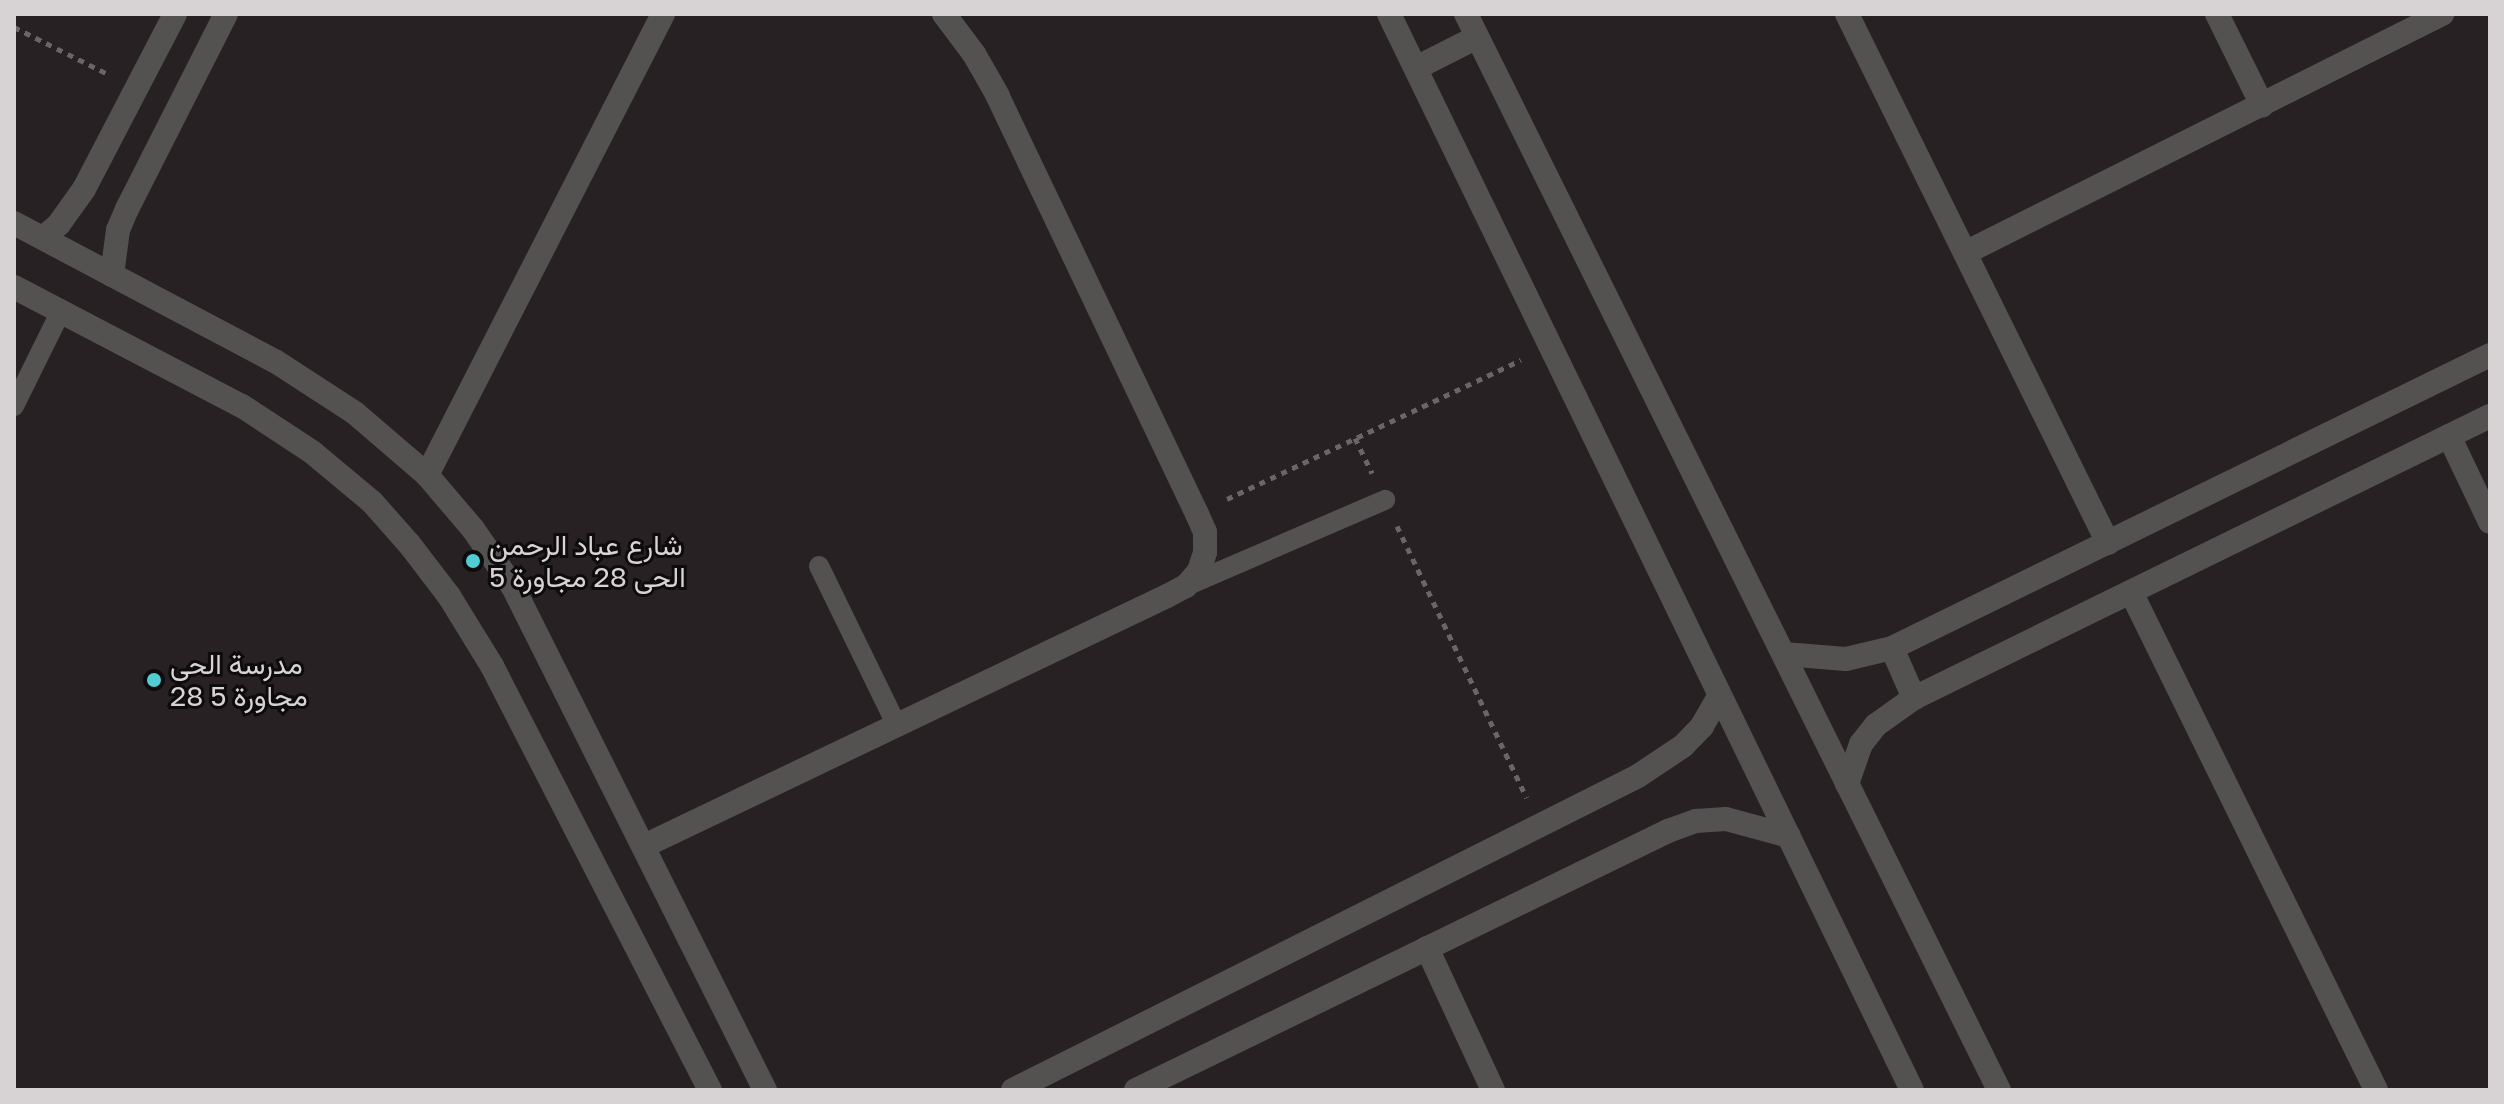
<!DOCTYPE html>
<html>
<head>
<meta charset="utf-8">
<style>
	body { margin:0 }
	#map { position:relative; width:2504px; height:1104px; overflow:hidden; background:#272123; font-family:"Golos Text",Vazirmatn,sans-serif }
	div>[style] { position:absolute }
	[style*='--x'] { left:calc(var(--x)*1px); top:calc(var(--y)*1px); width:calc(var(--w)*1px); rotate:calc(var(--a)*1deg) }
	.path>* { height:5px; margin-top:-2.5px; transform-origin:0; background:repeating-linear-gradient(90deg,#6a6567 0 6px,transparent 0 12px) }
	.lane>* { height:20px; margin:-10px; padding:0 10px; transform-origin:10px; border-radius:10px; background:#545151 }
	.street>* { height:24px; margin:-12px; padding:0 12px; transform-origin:12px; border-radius:12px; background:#545151 }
	.dots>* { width:22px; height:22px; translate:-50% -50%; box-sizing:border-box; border:4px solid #0e0b0c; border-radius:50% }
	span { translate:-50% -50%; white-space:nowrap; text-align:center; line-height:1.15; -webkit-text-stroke:6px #0e0b0c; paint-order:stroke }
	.poi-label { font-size:28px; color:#d7d3d5 }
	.left { translate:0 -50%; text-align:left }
	.frame { position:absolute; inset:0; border:16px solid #d7d3d5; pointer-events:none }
</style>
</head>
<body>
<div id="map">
	<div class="path">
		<i style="--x:14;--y:27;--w:103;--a:26.6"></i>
		<i style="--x:1355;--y:438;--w:39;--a:64"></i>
		<i style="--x:1227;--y:499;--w:325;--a:-25.3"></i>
		<i style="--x:1397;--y:526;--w:301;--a:64.5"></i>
	</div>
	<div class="lane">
		<i style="--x:14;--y:406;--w:106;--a:-63.7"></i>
		<i style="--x:819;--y:566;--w:178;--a:64"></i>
		<i style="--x:1186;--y:586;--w:217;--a:-23.4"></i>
	</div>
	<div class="street">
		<i style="--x:1389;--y:14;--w:1196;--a:64.08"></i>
		<i style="--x:1466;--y:14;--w:1201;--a:63.65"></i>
		<i style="--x:1847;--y:14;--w:590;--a:63.74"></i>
		<i style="--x:2217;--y:14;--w:102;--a:63.7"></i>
		<i style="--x:1416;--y:68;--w:68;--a:-26.9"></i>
		<i style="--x:14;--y:223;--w:295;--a:27.9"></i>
		<i style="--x:275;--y:361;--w:95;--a:33"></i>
		<i style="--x:355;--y:413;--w:95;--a:40.7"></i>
		<i style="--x:427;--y:475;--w:71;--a:49.6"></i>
		<i style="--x:473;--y:529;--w:70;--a:55.4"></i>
		<i style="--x:513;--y:587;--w:563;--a:63.39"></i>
		<i style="--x:43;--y:238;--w:21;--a:-41"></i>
		<i style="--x:59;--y:224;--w:43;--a:-54.5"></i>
		<i style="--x:84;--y:189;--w:197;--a:-62.5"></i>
		<i style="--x:1965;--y:253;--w:534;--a:-26.61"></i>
		<i style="--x:112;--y:275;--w:45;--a:-82.4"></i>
		<i style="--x:118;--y:230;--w:23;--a:-67"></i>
		<i style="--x:127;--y:209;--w:219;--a:-63.1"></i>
		<i style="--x:14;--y:287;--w:257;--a:27.6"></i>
		<i style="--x:242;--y:406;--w:84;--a:33.3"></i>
		<i style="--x:312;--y:452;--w:78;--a:39.8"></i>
		<i style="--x:372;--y:502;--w:57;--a:48.5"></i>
		<i style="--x:410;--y:545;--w:64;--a:52.6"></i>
		<i style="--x:449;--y:596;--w:82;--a:58.4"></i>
		<i style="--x:492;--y:666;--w:477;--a:62.8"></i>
		<i style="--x:2449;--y:436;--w:95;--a:64.5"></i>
		<i style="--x:427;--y:475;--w:518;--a:-62.89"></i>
		<i style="--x:2131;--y:592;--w:555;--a:63.8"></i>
		<i style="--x:1892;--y:648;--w:55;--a:66.3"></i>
		<i style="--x:1784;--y:654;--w:62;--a:4.6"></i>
		<i style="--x:1846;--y:659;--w:47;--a:-13.4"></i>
		<i style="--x:1892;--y:648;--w:666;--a:-26.1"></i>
		<i style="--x:1847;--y:784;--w:42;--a:-70.7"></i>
		<i style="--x:1861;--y:744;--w:24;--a:-52"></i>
		<i style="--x:1876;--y:725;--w:47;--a:-35.4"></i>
		<i style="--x:1914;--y:698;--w:641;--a:-26.09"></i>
		<i style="--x:644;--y:846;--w:580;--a:-25.55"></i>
		<i style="--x:1167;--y:596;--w:21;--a:-28"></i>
		<i style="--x:1186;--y:586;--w:20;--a:-49"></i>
		<i style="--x:1199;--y:571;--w:20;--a:-72"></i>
		<i style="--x:1205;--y:552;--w:20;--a:-90"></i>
		<i style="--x:1205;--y:532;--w:20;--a:-114"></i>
		<i style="--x:1197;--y:514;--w:463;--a:-115.5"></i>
		<i style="--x:998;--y:96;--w:48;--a:-119.7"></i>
		<i style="--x:974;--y:54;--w:50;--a:-126.9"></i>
		<i style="--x:1427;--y:948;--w:157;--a:65.1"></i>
		<i style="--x:1013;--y:1090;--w:699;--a:-26.67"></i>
		<i style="--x:1638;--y:776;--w:54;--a:-33.7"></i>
		<i style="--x:1683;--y:746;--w:28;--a:-46"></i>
		<i style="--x:1702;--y:726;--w:34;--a:-60"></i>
		<i style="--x:1136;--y:1090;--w:592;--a:-25.96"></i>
		<i style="--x:1668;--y:831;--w:30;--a:-20"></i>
		<i style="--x:1696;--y:821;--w:30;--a:-4"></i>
		<i style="--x:1726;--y:819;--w:65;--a:15.1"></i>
	</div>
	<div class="dots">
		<i style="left:473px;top:561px;background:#51ccd3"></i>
		<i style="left:154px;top:680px;background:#51ccd3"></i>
	</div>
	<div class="poi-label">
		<span class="left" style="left:489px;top:561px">شارع عباد الرحمن<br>الحى 28 مجاورة 5</span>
		<span class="left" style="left:170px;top:680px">مدرسة الحى<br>28 مجاورة 5</span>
	</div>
	<div class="frame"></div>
</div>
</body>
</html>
